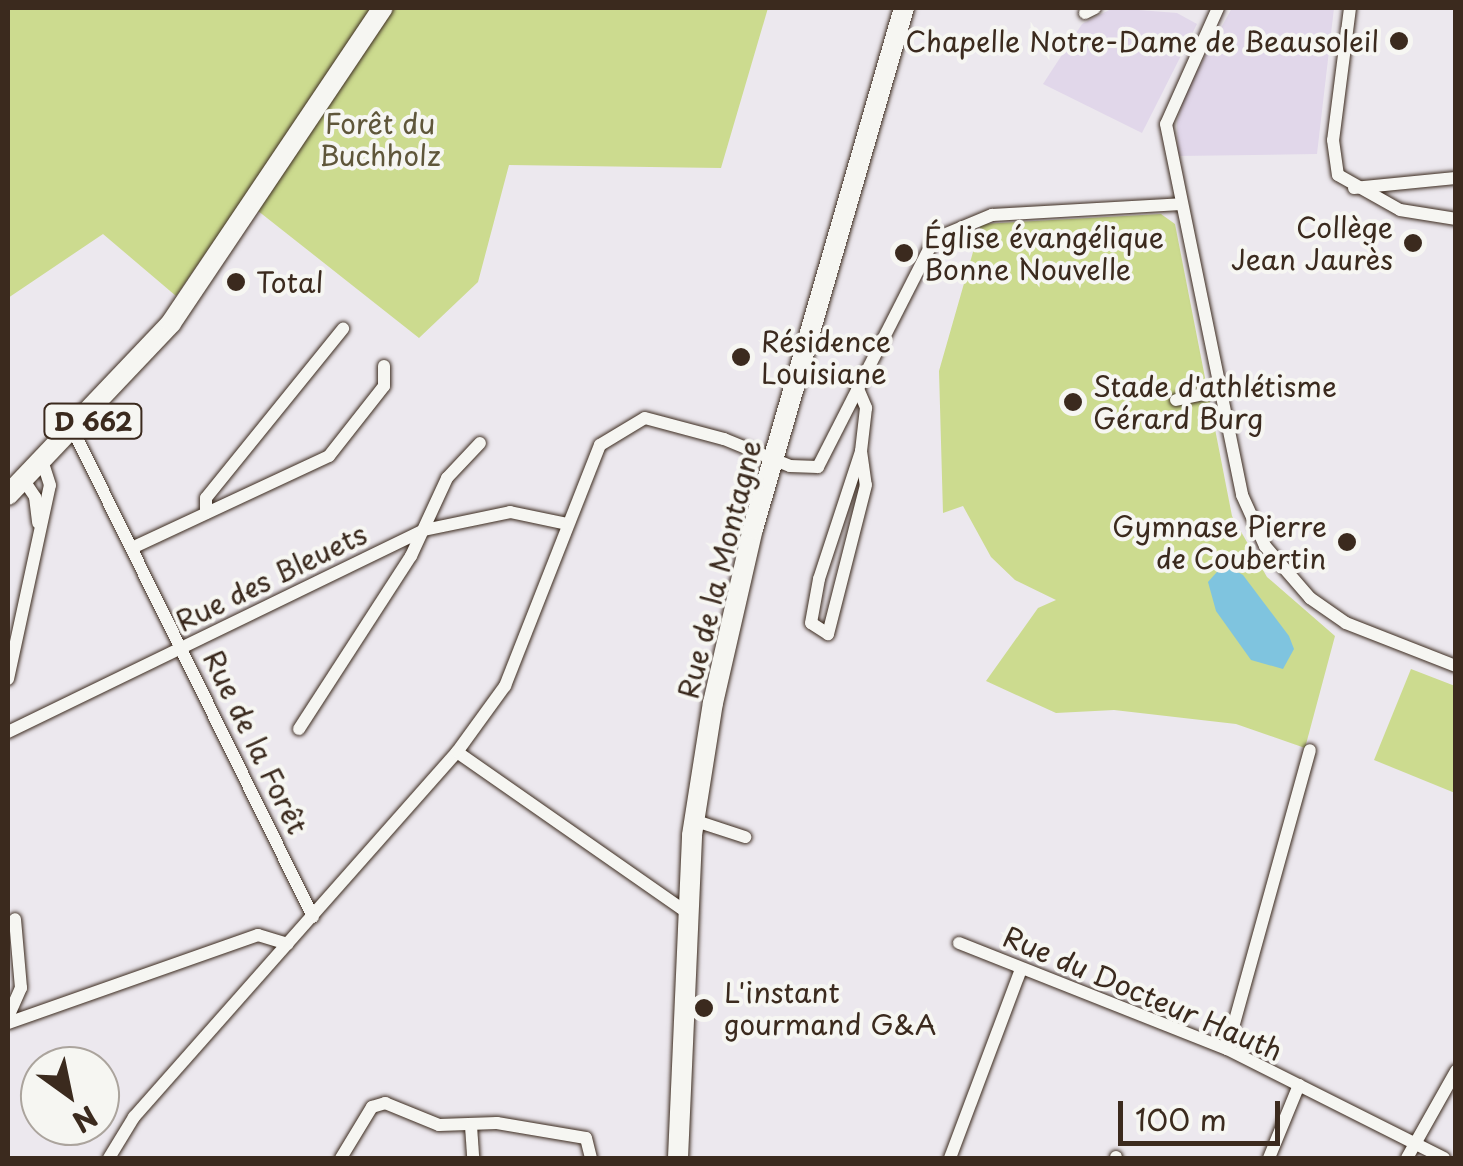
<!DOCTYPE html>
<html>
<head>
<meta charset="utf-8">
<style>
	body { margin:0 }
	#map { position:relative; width:1463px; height:1166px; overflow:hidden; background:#ece8ee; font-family:"Playpen Sans",sans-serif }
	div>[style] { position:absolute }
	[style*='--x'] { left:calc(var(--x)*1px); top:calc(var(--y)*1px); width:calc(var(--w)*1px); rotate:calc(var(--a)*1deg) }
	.built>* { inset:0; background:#e1d7ea }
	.green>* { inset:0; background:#ccdb8f }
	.water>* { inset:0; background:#7fc4df }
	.roads { filter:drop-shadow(0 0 2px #3b2a1e) drop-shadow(0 0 2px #3b2a1e) }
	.minor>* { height:12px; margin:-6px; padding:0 6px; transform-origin:6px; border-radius:6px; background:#f6f6f2 }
	.primary>* { height:20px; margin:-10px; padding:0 10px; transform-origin:10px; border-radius:10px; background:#f6f6f2 }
	.dots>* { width:28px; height:28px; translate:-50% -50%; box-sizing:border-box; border:5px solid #f6f6f2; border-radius:50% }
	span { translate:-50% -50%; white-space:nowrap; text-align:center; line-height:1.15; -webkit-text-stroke:8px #f6f6f2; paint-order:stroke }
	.shield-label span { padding:2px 8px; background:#f6f6f2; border:2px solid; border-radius:8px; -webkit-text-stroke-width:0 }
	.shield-label { font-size:25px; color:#3b2a1e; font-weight:700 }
	.poi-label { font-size:28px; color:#3b2a1e }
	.right { translate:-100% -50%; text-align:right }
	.left { translate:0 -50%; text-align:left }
	.park-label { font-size:28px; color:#5f563a }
	.street-label { font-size:28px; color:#3b2a1e }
	.frame { position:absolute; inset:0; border:10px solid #3b2a1e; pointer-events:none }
	.north { position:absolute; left:20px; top:1046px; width:100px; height:100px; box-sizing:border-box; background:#f6f6f2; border:2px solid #aba49d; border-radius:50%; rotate:147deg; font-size:28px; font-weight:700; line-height:40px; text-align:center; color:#3b2a1e }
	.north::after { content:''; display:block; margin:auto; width:35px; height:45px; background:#3b2a1e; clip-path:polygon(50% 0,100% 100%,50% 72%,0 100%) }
	.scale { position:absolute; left:1118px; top:1101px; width:162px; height:45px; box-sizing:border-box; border:5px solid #3b2a1e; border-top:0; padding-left:12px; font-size:30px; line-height:35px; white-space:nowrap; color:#3b2a1e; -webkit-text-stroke:8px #f6f6f2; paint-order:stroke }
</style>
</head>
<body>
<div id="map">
	<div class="built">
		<i style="clip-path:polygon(1113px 8px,1177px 13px,1197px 24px,1142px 133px,1043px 84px,1082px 24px)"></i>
		<i style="clip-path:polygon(1232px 8px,1334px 8px,1317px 154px,1178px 156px,1177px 122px,1186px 91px)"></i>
	</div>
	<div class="green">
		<i style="clip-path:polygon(8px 8px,768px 8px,721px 168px,509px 165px,478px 282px,419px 338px,243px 199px,176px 296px,103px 234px,8px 298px)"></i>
		<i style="clip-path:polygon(1161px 214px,1175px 224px,1232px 516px,1267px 577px,1335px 636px,1305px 748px,1236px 724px,1114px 710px,1056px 713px,986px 681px,1038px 608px,1056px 600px,1015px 580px,991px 557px,963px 506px,943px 513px,939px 371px,981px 224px)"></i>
		<i style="clip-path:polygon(1411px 669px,1455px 686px,1455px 793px,1374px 760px)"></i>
	</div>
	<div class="water">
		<i style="clip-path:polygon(1224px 564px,1243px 575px,1289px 636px,1294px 649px,1283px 669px,1251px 660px,1216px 611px,1208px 582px)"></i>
	</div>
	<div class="roads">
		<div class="minor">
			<i style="--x:1218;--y:8;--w:127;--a:114.1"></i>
			<i style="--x:1166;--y:124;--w:379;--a:78.4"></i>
			<i style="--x:1242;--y:495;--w:56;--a:65.7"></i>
			<i style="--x:1265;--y:546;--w:69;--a:49.1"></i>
			<i style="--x:1310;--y:598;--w:44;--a:34.8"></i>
			<i style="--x:1346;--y:623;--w:118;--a:21.4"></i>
			<i style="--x:1350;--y:8;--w:133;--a:97.3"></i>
			<i style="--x:1333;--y:140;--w:35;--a:82"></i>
			<i style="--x:1338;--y:175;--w:71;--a:29.4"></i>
			<i style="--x:1400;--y:210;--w:57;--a:9.1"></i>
			<i style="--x:1085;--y:13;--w:11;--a:-27"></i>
			<i style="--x:1354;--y:188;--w:102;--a:-5.6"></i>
			<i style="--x:856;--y:384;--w:26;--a:67"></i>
			<i style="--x:866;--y:408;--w:43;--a:96.6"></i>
			<i style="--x:861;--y:451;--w:34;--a:82"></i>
			<i style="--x:866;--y:485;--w:154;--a:104.3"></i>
			<i style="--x:828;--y:634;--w:20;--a:-147"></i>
			<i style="--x:811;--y:623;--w:45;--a:-79.7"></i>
			<i style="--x:819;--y:579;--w:135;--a:-71.8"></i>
			<i style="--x:1176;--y:400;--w:43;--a:-12.1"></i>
			<i style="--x:72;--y:428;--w:545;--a:63.76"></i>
			<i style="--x:23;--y:479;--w:22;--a:56"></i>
			<i style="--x:35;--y:497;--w:26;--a:83"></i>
			<i style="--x:206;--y:513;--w:15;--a:-90"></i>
			<i style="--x:206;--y:498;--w:218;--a:-51"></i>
			<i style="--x:134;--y:547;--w:215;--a:-25"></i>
			<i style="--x:329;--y:456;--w:89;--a:-51.8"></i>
			<i style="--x:384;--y:386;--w:20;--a:-90"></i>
			<i style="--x:8;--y:679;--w:198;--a:-77.8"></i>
			<i style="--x:50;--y:485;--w:25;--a:-108"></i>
			<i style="--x:299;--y:729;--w:206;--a:-57.1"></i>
			<i style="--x:411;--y:556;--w:86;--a:-65.2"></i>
			<i style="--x:447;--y:478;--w:48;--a:-46.7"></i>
			<i style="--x:8;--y:732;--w:462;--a:-25.9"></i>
			<i style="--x:424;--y:530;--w:88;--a:-11.8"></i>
			<i style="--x:510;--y:512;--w:58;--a:11.9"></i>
			<i style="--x:457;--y:752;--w:282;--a:34.9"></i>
			<i style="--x:693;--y:820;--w:55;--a:18.1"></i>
			<i style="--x:959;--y:943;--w:288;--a:21.6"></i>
			<i style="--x:1227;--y:1049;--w:243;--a:26.7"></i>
			<i style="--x:8;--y:1017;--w:32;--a:-66"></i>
			<i style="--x:21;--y:988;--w:69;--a:-95"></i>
			<i style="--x:8;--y:1023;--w:265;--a:-19.4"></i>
			<i style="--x:258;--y:935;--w:31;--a:17"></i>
			<i style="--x:1227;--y:1049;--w:310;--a:-74.5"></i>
			<i style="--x:471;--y:1126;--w:32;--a:86"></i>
			<i style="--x:109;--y:1158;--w:48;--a:-58.6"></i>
			<i style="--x:134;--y:1117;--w:487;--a:-48.5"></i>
			<i style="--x:457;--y:752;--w:82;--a:-54"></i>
			<i style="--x:505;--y:686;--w:259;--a:-68.5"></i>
			<i style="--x:600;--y:445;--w:52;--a:-31"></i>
			<i style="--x:645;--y:418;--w:82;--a:14.9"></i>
			<i style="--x:724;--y:439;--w:71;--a:22.2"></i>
			<i style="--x:790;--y:466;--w:28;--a:2"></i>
			<i style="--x:818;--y:467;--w:256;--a:-63"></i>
			<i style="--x:934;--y:239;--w:63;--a:-22.5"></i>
			<i style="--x:992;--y:215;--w:189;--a:-3.3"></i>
			<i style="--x:341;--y:1158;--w:60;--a:-58.7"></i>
			<i style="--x:372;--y:1107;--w:14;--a:-17"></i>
			<i style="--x:385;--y:1103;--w:58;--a:22.2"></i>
			<i style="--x:439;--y:1125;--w:58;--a:-2"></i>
			<i style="--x:497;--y:1123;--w:90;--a:9.6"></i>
			<i style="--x:586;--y:1138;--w:21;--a:76"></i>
			<i style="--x:950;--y:1158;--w:202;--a:-69.4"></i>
			<i style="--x:1116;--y:1158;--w:1;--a:-90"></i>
			<i style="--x:1269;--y:1158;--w:79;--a:-67.7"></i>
			<i style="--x:1407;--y:1158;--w:100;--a:-60.6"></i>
		</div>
		<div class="primary">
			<i style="--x:8;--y:495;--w:237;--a:-46.5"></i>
			<i style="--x:171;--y:323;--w:380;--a:-56.1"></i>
			<i style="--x:678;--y:1158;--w:323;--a:-87.5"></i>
			<i style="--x:692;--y:835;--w:134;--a:-81"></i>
			<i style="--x:713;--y:703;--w:179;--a:-77.1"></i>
			<i style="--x:753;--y:529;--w:542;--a:-73.84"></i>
		</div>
	</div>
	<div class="dots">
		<i style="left:1399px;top:41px;background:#3b2a1e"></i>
		<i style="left:1413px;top:243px;background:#3b2a1e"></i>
		<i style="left:904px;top:253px;background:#3b2a1e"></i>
		<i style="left:236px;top:282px;background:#3b2a1e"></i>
		<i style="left:741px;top:357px;background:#3b2a1e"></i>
		<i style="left:1073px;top:402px;background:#3b2a1e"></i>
		<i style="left:1347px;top:542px;background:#3b2a1e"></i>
		<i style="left:704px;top:1008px;background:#3b2a1e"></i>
	</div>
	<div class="shield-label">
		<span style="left:93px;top:421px">D 662</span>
	</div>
	<div class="poi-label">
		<span class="right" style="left:1379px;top:41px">Chapelle Notre-Dame de Beausoleil</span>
		<span class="right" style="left:1393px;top:243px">Collège<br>Jean Jaurès</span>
		<span class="left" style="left:924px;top:253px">Église évangélique<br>Bonne Nouvelle</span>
		<span class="left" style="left:256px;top:282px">Total</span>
		<span class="left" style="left:761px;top:357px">Résidence<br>Louisiane</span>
		<span class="left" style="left:1093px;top:402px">Stade d'athlétisme<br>Gérard Burg</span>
		<span class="right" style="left:1327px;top:542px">Gymnase Pierre<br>de Coubertin</span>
		<span class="left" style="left:724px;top:1008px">L'instant<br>gourmand G&amp;A</span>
	</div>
	<div class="park-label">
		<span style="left:380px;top:139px">Forêt du<br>Buchholz</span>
	</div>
	<div class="street-label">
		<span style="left:719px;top:569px;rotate:-76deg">Rue de la Montagne</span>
		<span style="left:271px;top:577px;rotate:-26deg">Rue des Bleuets</span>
		<span style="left:256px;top:742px;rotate:64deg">Rue de la Forêt</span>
		<span style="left:1143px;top:993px;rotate:23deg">Rue du Docteur Hauth</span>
	</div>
	<div class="frame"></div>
	<div class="north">N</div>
	<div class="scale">100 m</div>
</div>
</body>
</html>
